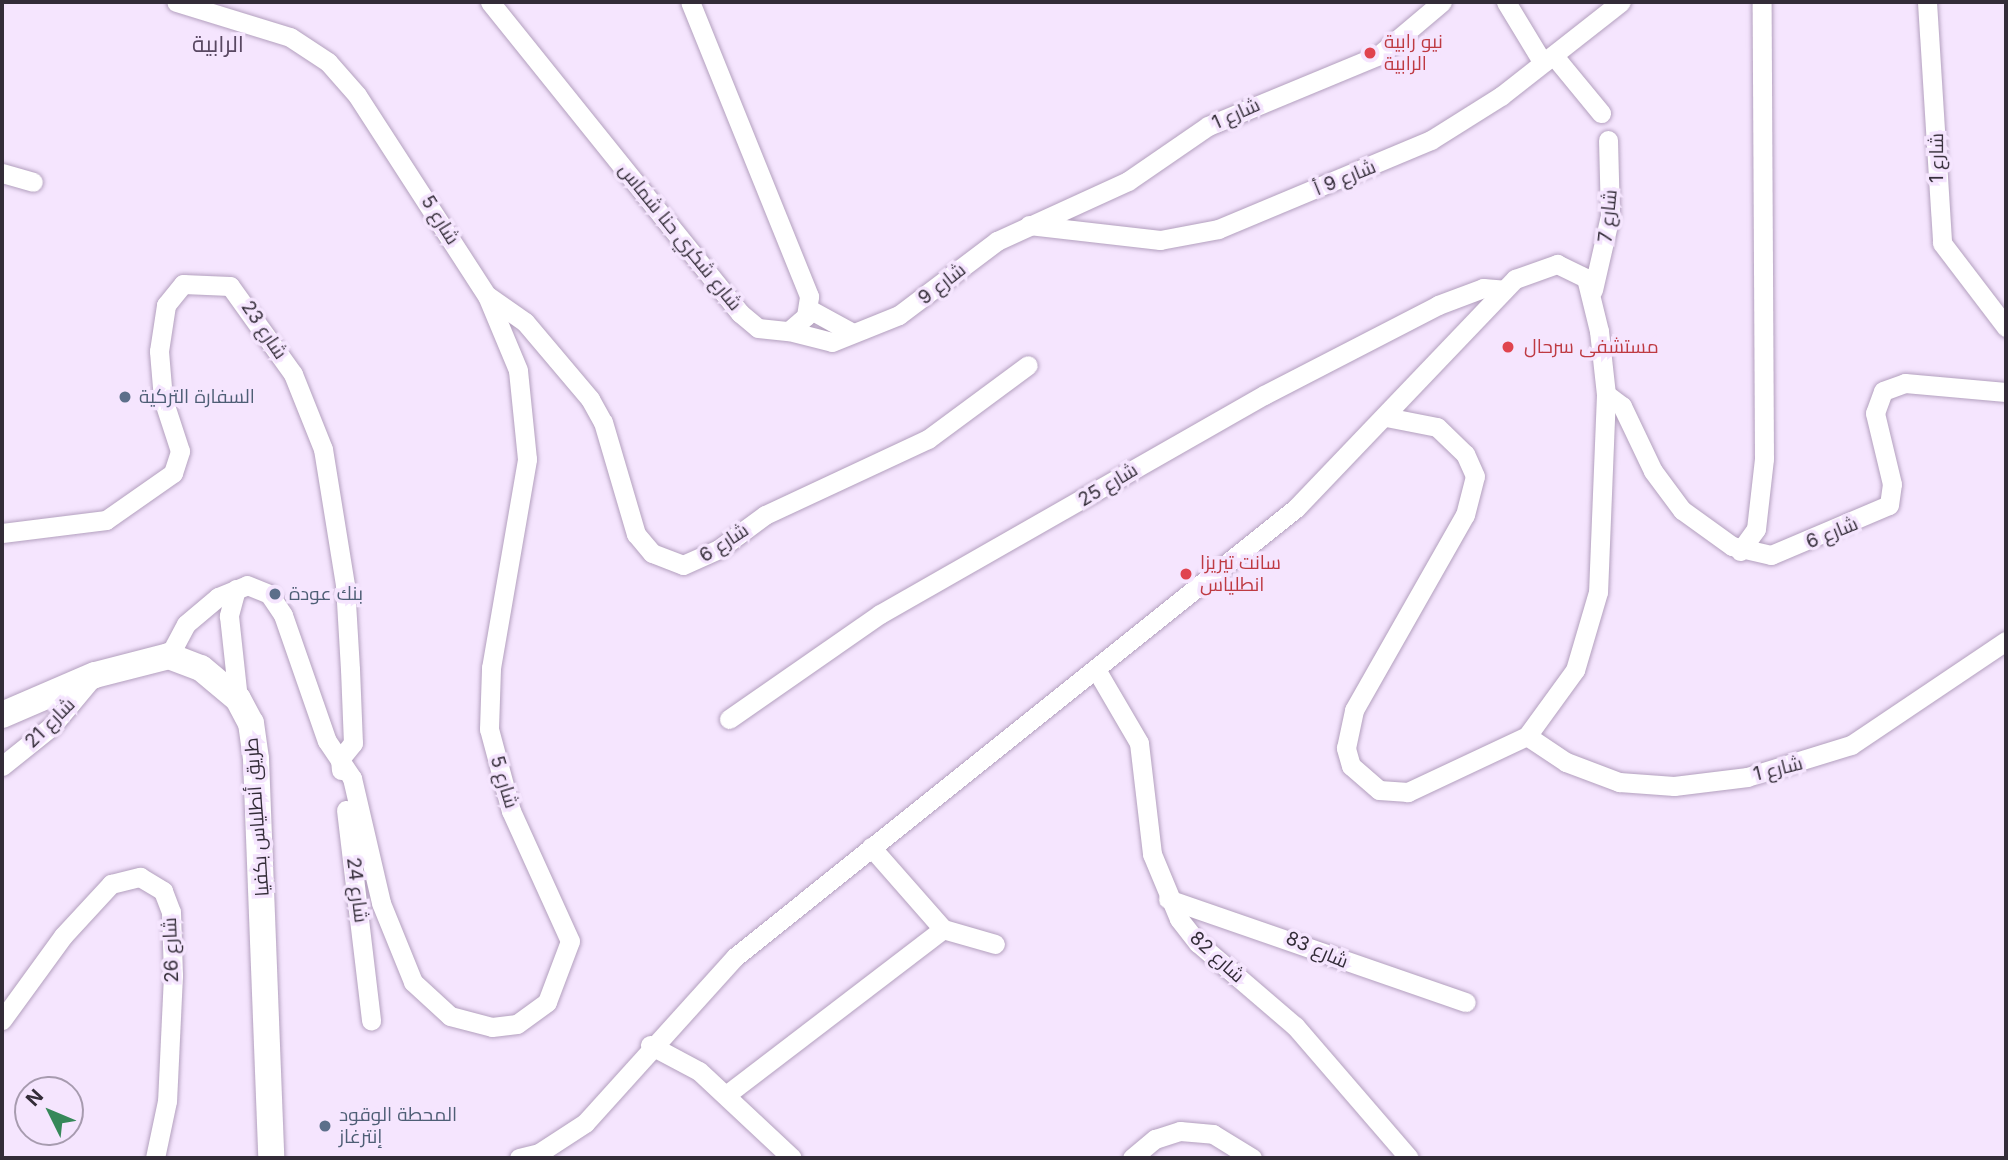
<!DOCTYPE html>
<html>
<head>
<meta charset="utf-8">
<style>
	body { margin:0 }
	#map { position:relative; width:2008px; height:1160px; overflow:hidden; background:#f5e5fe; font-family:Inter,Cairo,sans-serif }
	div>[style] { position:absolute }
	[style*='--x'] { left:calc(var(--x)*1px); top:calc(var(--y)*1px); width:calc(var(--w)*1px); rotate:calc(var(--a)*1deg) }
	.roads { filter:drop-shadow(0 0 2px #b3a0be) drop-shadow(0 0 2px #b3a0be) }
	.minor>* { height:19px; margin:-9.5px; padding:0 9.5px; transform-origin:9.5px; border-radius:9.5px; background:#fff }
	.highway>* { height:26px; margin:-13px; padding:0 13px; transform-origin:13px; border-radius:13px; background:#fff }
	.dots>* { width:19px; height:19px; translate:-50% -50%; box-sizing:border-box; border:4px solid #f5e5fe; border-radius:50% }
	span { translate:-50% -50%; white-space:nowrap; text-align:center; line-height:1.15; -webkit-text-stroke:7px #f5e5fe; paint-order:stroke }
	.health-label { font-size:19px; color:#be3a42 }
	.left { translate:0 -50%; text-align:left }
	.street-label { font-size:19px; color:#332c38 }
	.service-label { font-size:19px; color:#4e5e75 }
	.quarter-label { font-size:23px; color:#594862 }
	.frame { position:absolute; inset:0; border:4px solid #332c38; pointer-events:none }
	.north { position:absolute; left:14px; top:1076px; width:70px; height:70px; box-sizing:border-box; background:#f5e5fe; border:2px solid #a79baf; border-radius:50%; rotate:313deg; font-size:19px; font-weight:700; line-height:28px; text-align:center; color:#332c38 }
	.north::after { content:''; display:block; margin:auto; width:24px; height:32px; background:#368859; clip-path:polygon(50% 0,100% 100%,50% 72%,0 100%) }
</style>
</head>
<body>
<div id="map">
	<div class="roads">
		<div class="minor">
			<i style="--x:490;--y:2;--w:399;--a:51.2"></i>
			<i style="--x:740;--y:313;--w:23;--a:40"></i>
			<i style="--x:758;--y:328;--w:31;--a:6"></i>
			<i style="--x:789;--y:331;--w:23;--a:-41"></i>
			<i style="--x:806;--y:316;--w:20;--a:-81"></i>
			<i style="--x:809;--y:296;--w:317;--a:-112"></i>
			<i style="--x:1506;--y:2;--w:71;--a:58.8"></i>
			<i style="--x:1927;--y:2;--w:241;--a:86.4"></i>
			<i style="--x:1942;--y:243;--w:106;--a:52.7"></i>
			<i style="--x:1554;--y:56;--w:74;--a:50.5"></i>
			<i style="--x:2;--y:173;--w:32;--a:16"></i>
			<i style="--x:1029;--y:225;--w:132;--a:6.5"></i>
			<i style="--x:1160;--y:240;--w:59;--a:-10.7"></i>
			<i style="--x:1218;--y:229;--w:231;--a:-22.7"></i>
			<i style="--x:1431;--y:140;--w:83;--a:-32.2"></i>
			<i style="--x:1501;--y:96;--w:152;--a:-38.1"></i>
			<i style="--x:1593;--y:290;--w:76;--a:-77.1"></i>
			<i style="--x:1610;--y:216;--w:76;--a:-91.5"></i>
			<i style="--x:488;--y:296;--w:45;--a:35.1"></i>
			<i style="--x:525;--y:322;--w:101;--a:49.8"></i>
			<i style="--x:590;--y:399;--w:26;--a:61"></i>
			<i style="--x:603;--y:422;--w:117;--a:73.6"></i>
			<i style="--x:636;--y:534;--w:25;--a:50"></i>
			<i style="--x:652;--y:553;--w:33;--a:21"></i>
			<i style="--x:683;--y:565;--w:39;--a:-24"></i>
			<i style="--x:719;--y:549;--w:57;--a:-36.5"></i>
			<i style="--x:765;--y:515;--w:180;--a:-25"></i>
			<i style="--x:928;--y:439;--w:124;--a:-36.5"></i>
			<i style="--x:809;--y:309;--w:48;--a:28.7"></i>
			<i style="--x:789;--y:331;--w:44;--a:14.3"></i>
			<i style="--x:832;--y:342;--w:72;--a:-21.9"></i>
			<i style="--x:899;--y:315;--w:123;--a:-37.1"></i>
			<i style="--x:997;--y:241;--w:144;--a:-24.6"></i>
			<i style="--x:1128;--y:181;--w:97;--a:-34.5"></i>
			<i style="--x:1208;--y:126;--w:185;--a:-22.5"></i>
			<i style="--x:1379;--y:55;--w:82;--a:-40.1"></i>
			<i style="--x:1606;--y:394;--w:20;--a:37"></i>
			<i style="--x:1622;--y:406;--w:72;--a:64.5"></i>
			<i style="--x:1653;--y:471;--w:49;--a:53.4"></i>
			<i style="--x:1682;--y:510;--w:62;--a:35.8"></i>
			<i style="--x:1732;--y:546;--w:40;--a:13"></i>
			<i style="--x:1771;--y:555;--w:128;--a:-23"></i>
			<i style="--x:1889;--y:505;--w:21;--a:-82"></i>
			<i style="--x:1892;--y:484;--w:73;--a:-103.5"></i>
			<i style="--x:1875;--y:413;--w:23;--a:-70"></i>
			<i style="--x:1883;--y:391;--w:23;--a:-20"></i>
			<i style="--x:1905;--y:383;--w:101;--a:5.1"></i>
			<i style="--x:2;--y:533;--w:105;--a:-7.1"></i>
			<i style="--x:106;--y:520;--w:82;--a:-35"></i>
			<i style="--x:173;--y:473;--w:23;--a:-72"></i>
			<i style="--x:180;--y:451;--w:55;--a:-108.1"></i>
			<i style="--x:163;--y:399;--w:48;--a:-94.8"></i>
			<i style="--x:159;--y:351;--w:47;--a:-81.3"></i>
			<i style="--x:166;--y:305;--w:27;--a:-51"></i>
			<i style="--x:183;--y:284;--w:47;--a:2.4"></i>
			<i style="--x:230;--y:286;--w:108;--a:54.4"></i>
			<i style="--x:293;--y:374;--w:81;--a:68.2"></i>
			<i style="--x:323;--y:449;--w:138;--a:80.8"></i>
			<i style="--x:345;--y:585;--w:84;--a:86.6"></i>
			<i style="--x:350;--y:669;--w:74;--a:87.7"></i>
			<i style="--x:353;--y:743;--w:21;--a:129"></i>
			<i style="--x:340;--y:759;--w:11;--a:85"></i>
			<i style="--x:1740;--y:551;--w:27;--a:-54"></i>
			<i style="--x:1756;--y:529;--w:70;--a:-83.5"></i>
			<i style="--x:1764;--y:459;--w:457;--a:-90.3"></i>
			<i style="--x:236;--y:589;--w:28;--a:105"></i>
			<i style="--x:229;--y:616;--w:83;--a:83.8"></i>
			<i style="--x:169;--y:656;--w:36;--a:-62"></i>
			<i style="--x:186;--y:624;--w:42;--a:-40.2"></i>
			<i style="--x:218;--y:597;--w:31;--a:-22"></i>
			<i style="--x:247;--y:585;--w:24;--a:22"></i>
			<i style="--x:269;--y:594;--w:25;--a:56"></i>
			<i style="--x:283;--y:615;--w:133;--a:70.8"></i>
			<i style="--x:327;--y:741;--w:45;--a:56"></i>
			<i style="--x:352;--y:778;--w:128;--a:76.9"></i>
			<i style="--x:381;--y:903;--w:85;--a:67.9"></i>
			<i style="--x:413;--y:982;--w:50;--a:42.6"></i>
			<i style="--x:450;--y:1016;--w:43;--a:14.7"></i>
			<i style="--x:492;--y:1027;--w:25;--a:-7"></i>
			<i style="--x:517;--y:1024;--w:37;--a:-36"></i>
			<i style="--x:547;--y:1002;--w:65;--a:-69.3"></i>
			<i style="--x:570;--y:941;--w:143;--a:-114.4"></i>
			<i style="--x:511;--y:811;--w:85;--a:-105"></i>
			<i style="--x:489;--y:729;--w:61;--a:-88.1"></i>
			<i style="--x:491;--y:668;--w:212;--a:-80.2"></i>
			<i style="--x:527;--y:459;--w:89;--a:-95.8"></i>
			<i style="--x:518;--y:370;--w:80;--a:-112.7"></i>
			<i style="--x:487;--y:296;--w:239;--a:-122.9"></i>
			<i style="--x:357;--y:95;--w:44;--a:-131.3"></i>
			<i style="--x:328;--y:62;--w:45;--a:-146.7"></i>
			<i style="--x:290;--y:37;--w:119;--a:-162.9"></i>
			<i style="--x:1097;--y:671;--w:83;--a:59.7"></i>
			<i style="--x:1139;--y:743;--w:112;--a:83.3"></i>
			<i style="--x:1152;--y:854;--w:70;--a:67.4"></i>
			<i style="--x:1179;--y:919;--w:31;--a:52"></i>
			<i style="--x:1198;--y:943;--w:128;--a:40.6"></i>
			<i style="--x:1295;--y:1026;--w:174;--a:49.2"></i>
			<i style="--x:729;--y:719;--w:184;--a:-34.8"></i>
			<i style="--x:880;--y:614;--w:442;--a:-29.7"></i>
			<i style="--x:1264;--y:395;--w:196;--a:-27.3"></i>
			<i style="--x:1438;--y:305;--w:48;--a:-20.7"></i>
			<i style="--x:1483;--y:288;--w:21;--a:5"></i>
			<i style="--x:1527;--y:736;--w:47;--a:33.7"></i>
			<i style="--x:1566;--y:762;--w:57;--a:20.7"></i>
			<i style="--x:1619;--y:782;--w:55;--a:4.2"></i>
			<i style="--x:1674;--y:786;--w:74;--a:-7"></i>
			<i style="--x:1747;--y:777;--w:109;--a:-17.1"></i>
			<i style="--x:1851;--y:745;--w:187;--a:-33.9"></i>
			<i style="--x:2;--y:766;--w:64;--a:-38.7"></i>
			<i style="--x:52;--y:726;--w:62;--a:-50.2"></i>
			<i style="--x:346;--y:810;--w:212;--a:83.2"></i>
			<i style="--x:871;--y:847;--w:109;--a:48.7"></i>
			<i style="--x:943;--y:929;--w:54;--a:16.1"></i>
			<i style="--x:1168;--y:899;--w:315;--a:19.1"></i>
			<i style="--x:2;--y:1020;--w:104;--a:-54"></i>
			<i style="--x:63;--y:936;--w:71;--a:-47.3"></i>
			<i style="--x:111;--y:884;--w:30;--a:-14"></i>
			<i style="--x:140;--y:877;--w:27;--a:31"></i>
			<i style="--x:163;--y:891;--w:22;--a:69"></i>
			<i style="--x:171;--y:912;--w:63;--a:88.2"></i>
			<i style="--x:173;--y:975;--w:126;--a:92.7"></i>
			<i style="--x:167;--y:1101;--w:58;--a:101.9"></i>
			<i style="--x:650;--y:1045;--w:55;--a:28"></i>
			<i style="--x:699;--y:1071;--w:127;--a:43.1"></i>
			<i style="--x:726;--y:1095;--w:273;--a:-37.4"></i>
			<i style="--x:519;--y:1158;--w:21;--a:-14"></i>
			<i style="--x:539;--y:1153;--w:55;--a:-33.1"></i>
			<i style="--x:585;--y:1123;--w:224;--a:-47.9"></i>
			<i style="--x:735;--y:957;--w:719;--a:-38.67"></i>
			<i style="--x:1296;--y:508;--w:317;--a:-46.3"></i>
			<i style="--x:1515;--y:279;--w:45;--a:-19.7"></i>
			<i style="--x:1557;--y:264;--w:32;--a:26"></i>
			<i style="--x:1586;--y:278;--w:55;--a:76.2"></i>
			<i style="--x:1599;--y:331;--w:63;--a:83.7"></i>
			<i style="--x:1606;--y:394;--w:198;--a:92.3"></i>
			<i style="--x:1598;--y:592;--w:81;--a:106.4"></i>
			<i style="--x:1575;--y:670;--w:82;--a:126"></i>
			<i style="--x:1527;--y:736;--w:132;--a:154.8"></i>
			<i style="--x:1408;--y:792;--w:29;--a:-176"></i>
			<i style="--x:1379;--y:790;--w:37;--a:-139"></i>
			<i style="--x:1351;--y:766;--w:19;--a:-106"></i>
			<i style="--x:1346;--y:748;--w:39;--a:-78"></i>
			<i style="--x:1354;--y:710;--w:224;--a:-60.4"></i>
			<i style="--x:1465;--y:515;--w:40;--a:-75.6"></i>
			<i style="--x:1475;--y:476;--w:24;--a:-114"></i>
			<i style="--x:1465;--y:454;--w:39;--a:-136"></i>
			<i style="--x:1437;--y:427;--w:52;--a:-168.9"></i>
			<i style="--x:1132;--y:1158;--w:30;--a:-40"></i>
			<i style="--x:1155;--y:1139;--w:26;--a:-18"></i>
			<i style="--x:1180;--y:1131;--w:33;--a:5"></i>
			<i style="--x:1213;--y:1134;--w:46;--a:31.6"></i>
		</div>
		<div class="highway">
			<i style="--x:2;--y:715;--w:101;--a:-23.3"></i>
			<i style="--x:95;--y:675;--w:76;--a:-14.4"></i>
			<i style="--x:169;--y:656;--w:34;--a:21"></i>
			<i style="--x:201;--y:668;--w:48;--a:40"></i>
			<i style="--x:238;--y:699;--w:27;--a:62"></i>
			<i style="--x:251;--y:723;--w:36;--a:82"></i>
			<i style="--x:256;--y:759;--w:399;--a:87.8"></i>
		</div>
	</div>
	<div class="dots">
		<i style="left:1370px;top:53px;background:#e0444e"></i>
		<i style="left:1508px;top:347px;background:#e0444e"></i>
		<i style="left:125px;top:397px;background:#5c6f8a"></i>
		<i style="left:1186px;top:574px;background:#e0444e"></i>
		<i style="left:275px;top:594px;background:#5c6f8a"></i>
		<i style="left:325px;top:1126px;background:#5c6f8a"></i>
	</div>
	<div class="health-label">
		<span class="left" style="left:1384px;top:53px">نيو رابية<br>الرابية</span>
		<span class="left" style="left:1524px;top:347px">مستشفى سرحال</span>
		<span class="left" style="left:1200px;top:574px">سانت تيريزا<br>انطلياس</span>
	</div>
	<div class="street-label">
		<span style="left:1236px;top:114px;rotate:-24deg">شارع 1</span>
		<span style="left:1937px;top:158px;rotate:-90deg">شارع 1</span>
		<span style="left:1345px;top:178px;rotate:-22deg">شارع 9 أ</span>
		<span style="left:1608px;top:216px;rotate:-84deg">شارع 7</span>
		<span style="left:440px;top:220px;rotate:58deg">شارع 5</span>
		<span style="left:680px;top:237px;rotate:51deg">شارع شكري حنا شماس</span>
		<span style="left:942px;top:284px;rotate:-38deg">شارع 9</span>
		<span style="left:264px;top:330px;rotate:56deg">شارع 23</span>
		<span style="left:1108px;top:485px;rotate:-31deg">شارع 25</span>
		<span style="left:1832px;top:533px;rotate:-22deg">شارع 6</span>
		<span style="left:724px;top:543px;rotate:-33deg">شارع 6</span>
		<span style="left:50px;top:723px;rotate:-45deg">شارع 21</span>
		<span style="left:1778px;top:769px;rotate:-14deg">شارع 1</span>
		<span style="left:504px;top:782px;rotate:73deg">شارع 5</span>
		<span style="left:257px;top:817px;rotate:-94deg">طريق أنطلياس بكفيا</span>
		<span style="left:357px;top:890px;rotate:83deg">شارع 24</span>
		<span style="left:171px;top:950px;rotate:-92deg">شارع 26</span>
		<span style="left:1317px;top:950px;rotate:23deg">شارع 83</span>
		<span style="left:1217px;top:957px;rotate:42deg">شارع 82</span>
	</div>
	<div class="service-label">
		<span class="left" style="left:139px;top:397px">السفارة التركية</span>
		<span class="left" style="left:289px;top:594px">بنك عودة</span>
		<span class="left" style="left:339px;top:1126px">المحطة الوقود<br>إنترغاز</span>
	</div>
	<div class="quarter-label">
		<span style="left:218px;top:44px">الرابية</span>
	</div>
	<div class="frame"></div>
	<div class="north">N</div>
</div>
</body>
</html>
